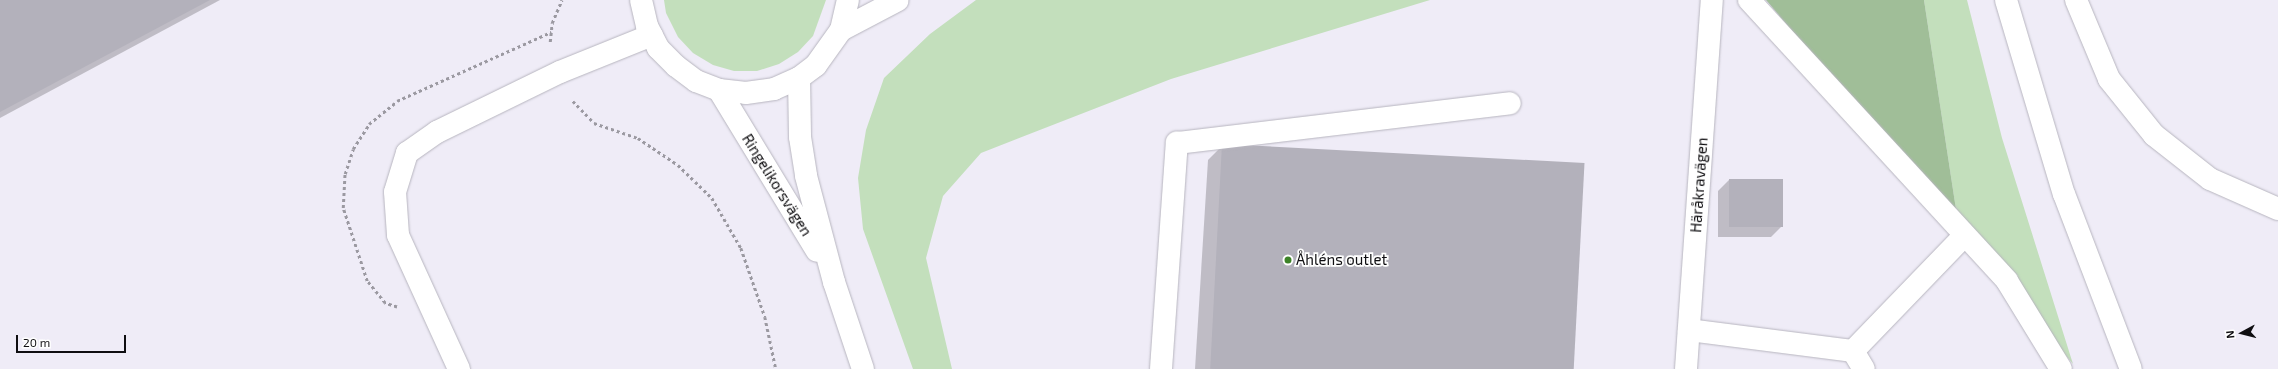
<!DOCTYPE html>
<html>
<head>
<meta charset="utf-8">
<style>
	body { margin:0 }
	#map { position:relative; width:2278px; height:369px; overflow:hidden; background:#efecf7; font-family:"Exo 2",sans-serif }
	div>[style] { position:absolute }
	[style*='--x'] { left:calc(var(--x)*1px); top:calc(var(--y)*1px); width:calc(var(--w)*1px); rotate:calc(var(--a)*1deg) }
	.green>* { inset:0; background:#c3dfbc }
	.forest>* { inset:0; background:#a0be98 }
	.shadow>* { inset:0; background:#0003 }
	.building>* { inset:0; background:#b3b1bb; transform-origin:0 0 }
	.path>* { height:2.5px; margin-top:-1.25px; transform-origin:0; background:repeating-linear-gradient(90deg,#9b99a1 0 3px,transparent 0 6px) }
	.roads { filter:drop-shadow(0 0 1px #b7b5bf) drop-shadow(0 0 1px #b7b5bf) }
	.minor>* { height:22px; margin:-11px; padding:0 11px; transform-origin:11px; border-radius:11px; background:#fff }
	.major>* { height:22px; margin:-11px; padding:0 11px; transform-origin:11px; border-radius:11px; background:#fff }
	.highway>* { height:22px; margin:-11px; padding:0 11px; transform-origin:11px; border-radius:11px; background:#fff }
	.dots>* { width:11px; height:11px; translate:-50% -50%; box-sizing:border-box; border:2px solid #fff; border-radius:50% }
	span { translate:-50% -50%; white-space:nowrap; text-align:center; line-height:1.15; -webkit-text-stroke:3.5px #fff; paint-order:stroke }
	.street-label { font-size:15px; color:#0f0e11 }
	.poi-label { font-size:15px; color:#0f0e11 }
	.left { translate:0 -50%; text-align:left }
	.north { position:absolute; left:2222px; top:313px; width:40px; height:40px; -webkit-text-stroke:3px #fff; paint-order:stroke; rotate:263deg; font-size:11px; font-weight:700; line-height:16px; text-align:center; color:#0f0e11 }
	.north::after { content:''; display:block; margin:auto; width:14px; height:18px; background:#0f0e11; clip-path:polygon(50% 0,100% 100%,50% 72%,0 100%) }
	.scale { position:absolute; left:16px; top:335px; width:110px; height:18px; box-sizing:border-box; border:2px solid #0f0e11; border-top:0; padding-left:5px; font-size:12px; line-height:14px; white-space:nowrap; color:#0f0e11; -webkit-text-stroke:3px #fff; paint-order:stroke }
</style>
</head>
<body>
<div id="map">
	<div class="green">
		<i style="clip-path:polygon(664px 0,826px 0,813px 36px,798px 52px,779px 64px,757px 71px,734px 71px,713px 65px,693px 53px,678px 37px,666px 13px)"></i>
		<i style="clip-path:polygon(976px 0,1430px 0,1171px 79px,981px 153px,943px 196px,926px 258px,952px 369px,913px 369px,863px 229px,858px 178px,866px 130px,884px 78px,930px 34px)"></i>
		<i style="clip-path:polygon(1924px 0,1967px 0,2002px 138px,2073px 364px,1959px 229px)"></i>
	</div>
	<div class="forest">
		<i style="clip-path:polygon(1766px 0,1924px 0,1959px 229px)"></i>
	</div>
	<div class="shadow">
		<i style="clip-path:polygon(0 0,220px 0,0 118px)"></i>
		<i style="clip-path:polygon(1223px 145px,1571px 369px,1195px 369px,1208px 160px)"></i>
		<i style="clip-path:polygon(1729px 180px,1782px 180px,1782px 226px,1771px 237px,1718px 237px,1718px 191px)"></i>
	</div>
	<div class="building">
		<i style="clip-path:polygon(0 0,210px 0,0 112px)"></i>
		<i style="left:1222px;top:144px;width:363px;height:225px;rotate:3deg"></i>
		<i style="left:1729px;top:179px;width:54px;height:48px"></i>
	</div>
	<div class="path">
		<i style="--x:550;--y:42;--w:19;--a:-84"></i>
		<i style="--x:552;--y:23;--w:25;--a:-67"></i>
		<i style="--x:573;--y:101;--w:30;--a:46"></i>
		<i style="--x:594;--y:123;--w:46;--a:18.8"></i>
		<i style="--x:638;--y:138;--w:48;--a:34"></i>
		<i style="--x:678;--y:165;--w:47;--a:44.1"></i>
		<i style="--x:712;--y:198;--w:58;--a:59.9"></i>
		<i style="--x:741;--y:248;--w:73;--a:70.8"></i>
		<i style="--x:765;--y:317;--w:53;--a:78.1"></i>
		<i style="--x:397;--y:307;--w:13;--a:-162"></i>
		<i style="--x:385;--y:303;--w:28;--a:-129"></i>
		<i style="--x:367;--y:281;--w:77;--a:-108.2"></i>
		<i style="--x:343;--y:208;--w:34;--a:-87"></i>
		<i style="--x:345;--y:174;--w:26;--a:-72"></i>
		<i style="--x:353;--y:149;--w:30;--a:-57"></i>
		<i style="--x:369;--y:124;--w:36;--a:-39"></i>
		<i style="--x:397;--y:101;--w:169;--a:-24.1"></i>
	</div>
	<div class="roads">
		<div class="minor">
			<i style="--x:1749;--y:0;--w:381;--a:47.4"></i>
			<i style="--x:2007;--y:281;--w:103;--a:58.5"></i>
			<i style="--x:1689;--y:330;--w:165;--a:7.3"></i>
			<i style="--x:1853;--y:351;--w:161;--a:-46"></i>
			<i style="--x:1853;--y:351;--w:21;--a:59"></i>
			<i style="--x:459;--y:369;--w:147;--a:-114.5"></i>
			<i style="--x:398;--y:235;--w:43;--a:-94"></i>
			<i style="--x:395;--y:192;--w:41;--a:-72.9"></i>
			<i style="--x:407;--y:153;--w:37;--a:-35"></i>
			<i style="--x:437;--y:132;--w:137;--a:-26"></i>
			<i style="--x:560;--y:72;--w:99;--a:-21.9"></i>
			<i style="--x:1161;--y:369;--w:227;--a:-86"></i>
			<i style="--x:1177;--y:143;--w:335;--a:-6.8"></i>
			<i style="--x:1686;--y:369;--w:370;--a:-86"></i>
		</div>
		<div class="major">
			<i style="--x:641;--y:0;--w:27;--a:77"></i>
			<i style="--x:647;--y:26;--w:25;--a:63"></i>
			<i style="--x:658;--y:48;--w:25;--a:45"></i>
			<i style="--x:676;--y:66;--w:25;--a:37"></i>
			<i style="--x:696;--y:81;--w:25;--a:21"></i>
			<i style="--x:719;--y:90;--w:27;--a:6"></i>
			<i style="--x:746;--y:93;--w:28;--a:-8"></i>
			<i style="--x:774;--y:89;--w:27;--a:-24"></i>
			<i style="--x:799;--y:78;--w:21;--a:-37"></i>
			<i style="--x:816;--y:65;--w:43;--a:-54.5"></i>
			<i style="--x:841;--y:30;--w:31;--a:-77"></i>
			<i style="--x:2006;--y:0;--w:202;--a:73.4"></i>
			<i style="--x:2064;--y:194;--w:187;--a:69.1"></i>
			<i style="--x:841;--y:30;--w:64;--a:-27.8"></i>
			<i style="--x:799;--y:78;--w:59;--a:89"></i>
			<i style="--x:800;--y:137;--w:39;--a:81"></i>
			<i style="--x:806;--y:176;--w:110;--a:75.2"></i>
			<i style="--x:834;--y:282;--w:92;--a:71.6"></i>
			<i style="--x:719;--y:90;--w:188;--a:58.7"></i>
		</div>
		<div class="highway">
			<i style="--x:2076;--y:0;--w:86;--a:67.3"></i>
			<i style="--x:2109;--y:79;--w:72;--a:51.2"></i>
			<i style="--x:2154;--y:135;--w:71;--a:38.2"></i>
			<i style="--x:2210;--y:179;--w:74;--a:23.8"></i>
		</div>
	</div>
	<div class="dots">
		<i style="left:1288px;top:260px;background:#3d8328"></i>
	</div>
	<div class="street-label">
		<span style="left:777px;top:185px;rotate:58deg">Ringelikorsvägen</span>
		<span style="left:1699px;top:185px;rotate:-86deg">Häråkravägen</span>
	</div>
	<div class="poi-label">
		<span class="left" style="left:1296px;top:260px">Åhléns outlet</span>
	</div>
	<div class="north">N</div>
	<div class="scale">20 m</div>
</div>
</body>
</html>
